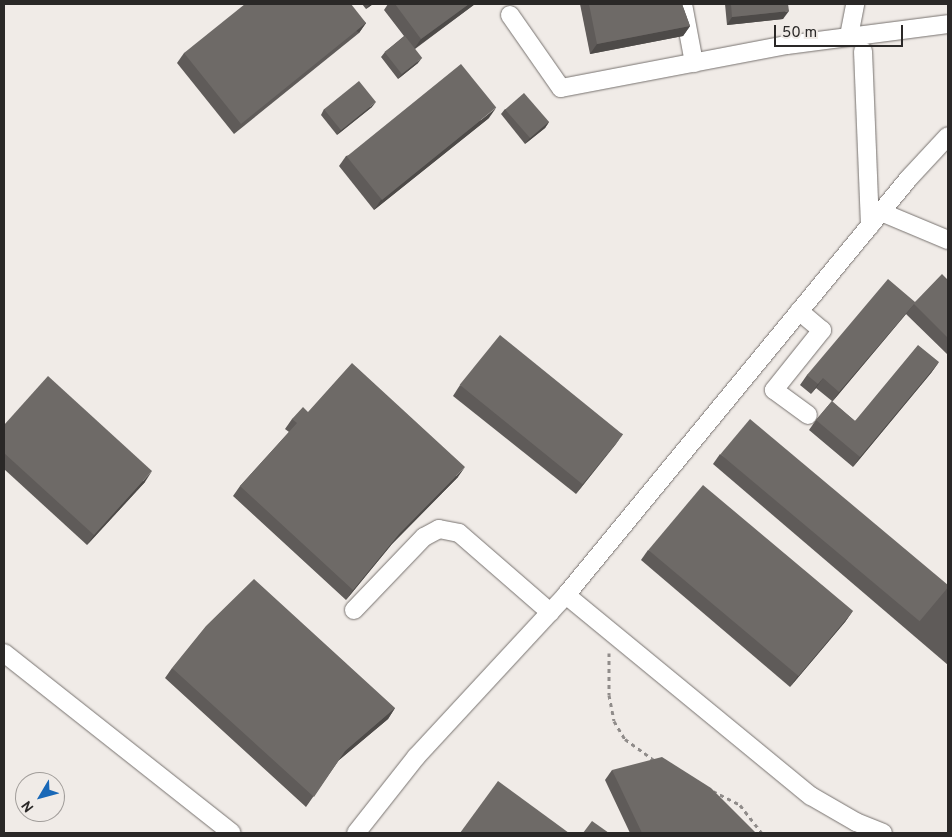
<!DOCTYPE html>
<html>
<head>
<meta charset="utf-8">
<style>
	body { margin:0 }
	#map { position:relative; width:952px; height:837px; overflow:hidden; background:#f0ebe7; font-family:Overpass,sans-serif }
	div>[style] { position:absolute }
	[style*='--x'] { left:calc(var(--x)*1px); top:calc(var(--y)*1px); width:calc(var(--w)*1px); rotate:calc(var(--a)*1deg) }
	.path>* { height:3px; margin-top:-1.5px; transform-origin:0; background:repeating-linear-gradient(90deg,#908c8a 0 4px,transparent 0 8px) }
	.roads { filter:drop-shadow(0 0 1px #77726f) drop-shadow(0 0 1px #77726f) }
	.minor>* { height:18px; margin:-9px; padding:0 9px; transform-origin:9px; border-radius:9px; background:#fff }
	.wall>* { inset:0; background:#5f5b59 }
	.shaded-wall>* { inset:0; background:#4d4a48; transform-origin:0 0 }
	.building>* { inset:0; background:#6e6a67; transform-origin:0 0 }
	span { translate:-50% -50%; white-space:nowrap; text-align:center; line-height:1.15; -webkit-text-stroke:5px #f0ebe7; paint-order:stroke }
	.frame { position:absolute; inset:0; border:5px solid #2a2827; pointer-events:none }
	.north { position:absolute; left:15px; top:772px; width:50px; height:50px; box-sizing:border-box; background:#f0ebe7; border:1px solid #a19d9a; border-radius:50%; rotate:233deg; font-size:14px; font-weight:700; line-height:20px; text-align:center; color:#2a2827 }
	.north::after { content:''; display:block; margin:auto; width:18px; height:22px; background:#1968b7; clip-path:polygon(50% 0,100% 100%,50% 72%,0 100%) }
	.scale { position:absolute; left:774px; top:25px; width:129px; height:22px; box-sizing:border-box; border:2px solid #2a2827; border-top:0; padding-left:6px; font-size:15px; line-height:18px; white-space:nowrap; color:#2a2827; -webkit-text-stroke:4px #f0ebe7; paint-order:stroke }
</style>
</head>
<body>
<div id="map">
	<div class="path">
		<i style="--x:609;--y:653;--w:42;--a:90"></i>
		<i style="--x:609;--y:695;--w:26;--a:79"></i>
		<i style="--x:614;--y:721;--w:21;--a:59"></i>
		<i style="--x:625;--y:739;--w:36;--a:36"></i>
		<i style="--x:713;--y:791;--w:30;--a:27"></i>
		<i style="--x:740;--y:805;--w:36;--a:52"></i>
	</div>
	<div class="roads">
		<div class="minor">
			<i style="--x:683;--y:4;--w:60;--a:79.4"></i>
			<i style="--x:510;--y:15;--w:89;--a:55.1"></i>
			<i style="--x:561;--y:88;--w:230;--a:-10.8"></i>
			<i style="--x:787;--y:45;--w:162;--a:-7.4"></i>
			<i style="--x:849;--y:36;--w:33;--a:-79"></i>
			<i style="--x:863;--y:51;--w:175;--a:87.7"></i>
			<i style="--x:881;--y:212;--w:73;--a:22.7"></i>
			<i style="--x:799;--y:311;--w:30;--a:40"></i>
			<i style="--x:822;--y:330;--w:77;--a:128.7"></i>
			<i style="--x:774;--y:390;--w:42;--a:36.3"></i>
			<i style="--x:566;--y:595;--w:317;--a:39.4"></i>
			<i style="--x:811;--y:796;--w:52;--a:30"></i>
			<i style="--x:856;--y:822;--w:29;--a:22"></i>
			<i style="--x:354;--y:610;--w:101;--a:-46.2"></i>
			<i style="--x:424;--y:537;--w:17;--a:-28"></i>
			<i style="--x:439;--y:529;--w:20;--a:11"></i>
			<i style="--x:459;--y:533;--w:121;--a:41"></i>
			<i style="--x:4;--y:653;--w:290;--a:38.3"></i>
			<i style="--x:356;--y:833;--w:97;--a:-51.7"></i>
			<i style="--x:416;--y:757;--w:221;--a:-47.2"></i>
			<i style="--x:566;--y:595;--w:540;--a:-50.56"></i>
			<i style="--x:909;--y:178;--w:57;--a:-47.1"></i>
		</div>
	</div>
	<div class="wall">
		<i style="clip-path:polygon(362px 4px,373px 4px,366px 9px)"></i>
		<i style="clip-path:polygon(388px 4px,475px 4px,415px 49px,418px 63px,398px 79px,381px 57px,385px 52px,404px 36px,384px 10px)"></i>
		<i style="clip-path:polygon(580px 4px,682px 4px,690px 26px,683px 36px,590px 54px)"></i>
		<i style="clip-path:polygon(725px 4px,788px 4px,783px 19px,727px 25px)"></i>
		<i style="clip-path:polygon(366px 23px,359px 33px,234px 134px,177px 63px,184px 53px)"></i>
		<i style="clip-path:polygon(372px 107px,337px 135px,321px 115px,324px 109px)"></i>
		<i style="clip-path:polygon(505px 109px,549px 122px,545px 128px,525px 144px,501px 114px)"></i>
		<i style="clip-path:polygon(489px 118px,374px 210px,339px 166px,346px 156px)"></i>
		<i style="clip-path:polygon(948px 280px,948px 355px,906px 314px,832px 402px,855px 421px,939px 362px,931px 373px,853px 467px,809px 430px,816px 420px,832px 401px,816px 388px,811px 394px,800px 385px,807px 375px)"></i>
		<i style="clip-path:polygon(460px 385px,623px 434px,576px 494px,453px 396px)"></i>
		<i style="clip-path:polygon(308px 412px,458px 477px,392px 544px,346px 600px,233px 496px,240px 486px,289px 432px,285px 429px,292px 419px)"></i>
		<i style="clip-path:polygon(4px 425px,145px 482px,87px 545px,4px 469px)"></i>
		<i style="clip-path:polygon(720px 454px,948px 588px,948px 665px,713px 464px)"></i>
		<i style="clip-path:polygon(648px 550px,852px 612px,845px 622px,790px 687px,641px 560px)"></i>
		<i style="clip-path:polygon(172px 668px,395px 708px,388px 719px,339px 760px,306px 807px,165px 678px)"></i>
		<i style="clip-path:polygon(612px 770px,756px 833px,630px 833px,605px 780px)"></i>
	</div>
	<div class="shaded-wall">
		<i style="clip-path:polygon(370px 4px,373px 4px,366px 9px)"></i>
		<i style="clip-path:polygon(469px 4px,475px 4px,414px 49px,421px 39px)"></i>
		<i style="clip-path:polygon(789px 11px,783px 19px,727px 25px,732px 17px)"></i>
		<i style="left:366px;top:23px;width:12px;height:161px;rotate:125deg"></i>
		<i style="clip-path:polygon(690px 26px,683px 36px,590px 54px,597px 44px)"></i>
		<i style="clip-path:polygon(422px 58px,418px 63px,398px 79px,402px 74px)"></i>
		<i style="clip-path:polygon(376px 102px,372px 107px,337px 135px,341px 130px)"></i>
		<i style="clip-path:polygon(496px 108px,489px 118px,374px 210px,381px 200px)"></i>
		<i style="clip-path:polygon(549px 122px,545px 128px,525px 144px,529px 139px)"></i>
		<i style="clip-path:polygon(914px 304px,906px 314px,832px 402px,839px 392px)"></i>
		<i style="clip-path:polygon(939px 362px,931px 373px,853px 467px,860px 457px)"></i>
		<i style="clip-path:polygon(823px 378px,816px 388px,811px 394px,818px 384px)"></i>
		<i style="clip-path:polygon(623px 434px,616px 444px,576px 494px,583px 484px)"></i>
		<i style="clip-path:polygon(465px 467px,458px 477px,392px 544px,346px 600px,353px 590px,399px 534px)"></i>
		<i style="clip-path:polygon(152px 471px,145px 482px,87px 545px,94px 535px)"></i>
		<i style="clip-path:polygon(852px 612px,845px 622px,790px 687px,797px 677px)"></i>
		<i style="clip-path:polygon(395px 708px,388px 719px,338px 761px,345px 751px)"></i>
	</div>
	<div class="building">
		<i style="clip-path:polygon(245px 4px,351px 4px,366px 23px,241px 124px,184px 53px)"></i>
		<i style="clip-path:polygon(395px 4px,469px 4px,421px 39px)"></i>
		<i style="clip-path:polygon(589px 4px,682px 4px,690px 26px,597px 44px)"></i>
		<i style="clip-path:polygon(731px 4px,788px 4px,789px 11px,732px 17px)"></i>
		<i style="left:405px;top:36px;width:28px;height:26px;rotate:52deg"></i>
		<i style="left:461px;top:64px;width:56px;height:147px;rotate:51deg"></i>
		<i style="left:359px;top:81px;width:27px;height:45px;rotate:51deg"></i>
		<i style="left:524px;top:93px;width:38px;height:25px;rotate:49deg"></i>
		<i style="clip-path:polygon(942px 274px,948px 280px,948px 338px,914px 304px,839px 392px,823px 378px,818px 384px,807px 375px,888px 279px,915px 302px)"></i>
		<i style="left:500px;top:335px;width:158px;height:64px;rotate:39deg"></i>
		<i style="clip-path:polygon(918px 345px,939px 362px,860px 457px,816px 420px,832px 401px,855px 421px)"></i>
		<i style="clip-path:polygon(352px 363px,465px 467px,399px 534px,353px 590px,240px 486px,297px 423px,292px 419px,303px 407px,308px 412px)"></i>
		<i style="clip-path:polygon(48px 376px,152px 471px,94px 535px,4px 453px,4px 425px)"></i>
		<i style="left:750px;top:419px;width:260px;height:46px;rotate:40deg"></i>
		<i style="left:703px;top:485px;width:196px;height:85px;rotate:40deg"></i>
		<i style="clip-path:polygon(254px 579px,395px 708px,345px 751px,314px 797px,172px 668px,206px 626px)"></i>
		<i style="clip-path:polygon(662px 757px,711px 788px,756px 833px,642px 833px,612px 770px)"></i>
		<i style="clip-path:polygon(498px 781px,569px 833px,460px 833px)"></i>
		<i style="clip-path:polygon(592px 821px,609px 833px,583px 833px)"></i>
	</div>
	<div class="frame"></div>
	<div class="north">N</div>
	<div class="scale">50 m</div>
</div>
</body>
</html>
